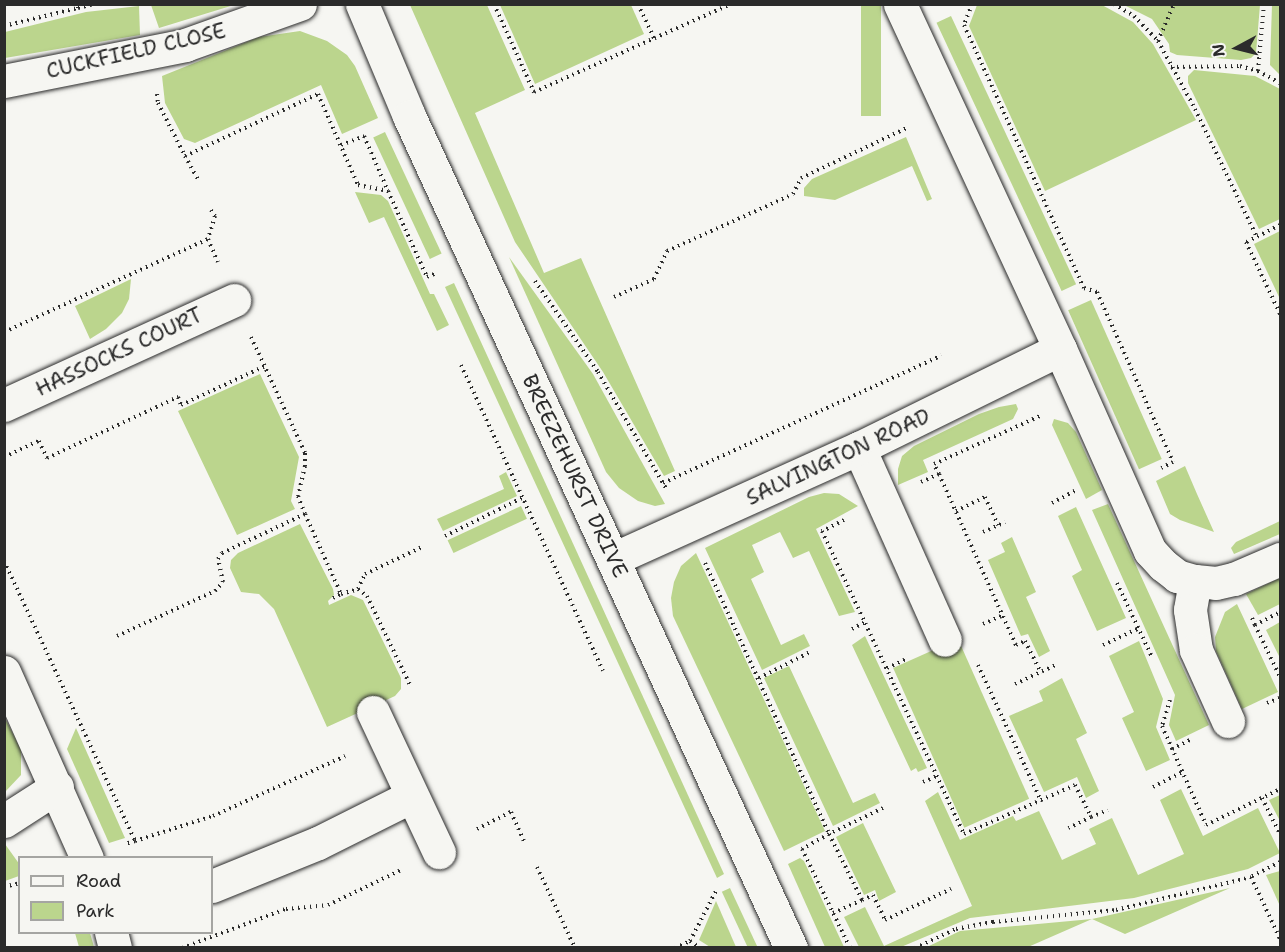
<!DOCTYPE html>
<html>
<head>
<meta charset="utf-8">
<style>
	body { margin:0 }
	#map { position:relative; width:1285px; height:952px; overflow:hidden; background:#f6f6f2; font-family:"Shantell Sans",sans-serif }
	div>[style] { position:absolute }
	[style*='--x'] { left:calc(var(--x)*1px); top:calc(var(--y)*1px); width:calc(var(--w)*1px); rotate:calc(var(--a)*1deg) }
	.green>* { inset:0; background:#bbd58d; transform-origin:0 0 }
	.path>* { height:4px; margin-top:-2px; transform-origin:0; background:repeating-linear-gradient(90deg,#2b2b2b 0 1.5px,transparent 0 6px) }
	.roads { filter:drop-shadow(0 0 2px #2b2b2b) drop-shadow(0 0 2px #2b2b2b) }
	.minor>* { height:33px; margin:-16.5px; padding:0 16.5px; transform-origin:16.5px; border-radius:16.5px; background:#f6f6f2 }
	span { translate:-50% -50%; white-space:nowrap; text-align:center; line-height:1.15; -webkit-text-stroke:4.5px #f6f6f2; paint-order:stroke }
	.street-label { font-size:21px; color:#2b2b2b }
	.frame { position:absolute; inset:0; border:6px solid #2b2b2b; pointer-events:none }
	.legend { position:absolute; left:18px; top:856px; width:195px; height:78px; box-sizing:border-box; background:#f6f6f2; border:2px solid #a5a5a2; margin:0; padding:8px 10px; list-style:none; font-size:18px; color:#2b2b2b }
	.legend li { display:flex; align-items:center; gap:12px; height:30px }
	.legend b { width:30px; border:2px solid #a5a5a2 }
	.north { position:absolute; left:1207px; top:18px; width:60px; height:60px; -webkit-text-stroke:4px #f6f6f2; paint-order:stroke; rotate:263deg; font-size:16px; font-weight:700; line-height:24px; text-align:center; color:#2b2b2b }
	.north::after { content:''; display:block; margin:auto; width:21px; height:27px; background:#2b2b2b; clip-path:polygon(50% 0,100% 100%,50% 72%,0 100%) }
</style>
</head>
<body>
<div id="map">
	<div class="green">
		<i style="clip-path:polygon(151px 5px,151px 4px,234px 5px,159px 28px)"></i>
		<i style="clip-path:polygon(410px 5px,487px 5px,525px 90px,475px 113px,544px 273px,581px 258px,675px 471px,664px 476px,603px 372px,515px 242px)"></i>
		<i style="clip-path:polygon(500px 5px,631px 5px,644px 34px,535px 84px)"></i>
		<i style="left:861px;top:5px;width:20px;height:111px"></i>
		<i style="clip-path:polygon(977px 5px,1102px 5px,1133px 22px,1153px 44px,1196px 120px,1045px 191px,969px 26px)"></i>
		<i style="clip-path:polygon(1124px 5px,1260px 5px,1256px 53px,1251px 58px,1241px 60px,1177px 55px,1170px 52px,1169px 44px,1152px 19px)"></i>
		<i style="clip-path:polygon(1272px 5px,1280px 5px,1280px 75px,1270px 65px)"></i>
		<i style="clip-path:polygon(139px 6px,140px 35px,5px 58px,5px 32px,86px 12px)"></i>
		<i style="left:951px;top:16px;width:296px;height:16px;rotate:65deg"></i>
		<i style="clip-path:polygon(300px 31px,327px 41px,347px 55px,355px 66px,378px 118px,342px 134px,321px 85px,195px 143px,184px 139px,165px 103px,162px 76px,259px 37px)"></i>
		<i style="clip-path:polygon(1194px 70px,1255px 76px,1280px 89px,1280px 219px,1259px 229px,1188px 83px,1188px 76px)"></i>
		<i style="left:385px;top:132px;width:134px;height:13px;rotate:65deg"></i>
		<i style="clip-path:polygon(906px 137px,932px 199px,927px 201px,912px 166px,835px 200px,804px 196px,804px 188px,812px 179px)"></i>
		<i style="clip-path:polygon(355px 192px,381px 195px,388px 201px,430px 294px,434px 294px,449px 325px,437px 331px,384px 217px,369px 223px)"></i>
		<i style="clip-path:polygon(1280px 231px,1280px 299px,1254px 244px)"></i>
		<i style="clip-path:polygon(509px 257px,593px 374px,665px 504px,655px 506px,638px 501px,619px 488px,606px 472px)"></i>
		<i style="clip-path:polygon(131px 279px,129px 299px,122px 313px,106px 329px,90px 339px,75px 306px)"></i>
		<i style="clip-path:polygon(454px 283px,724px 874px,717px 878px,445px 287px)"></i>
		<i style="left:1091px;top:300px;width:174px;height:25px;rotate:66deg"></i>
		<i style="clip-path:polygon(260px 374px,299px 457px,291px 501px,295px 509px,237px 535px,178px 411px)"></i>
		<i style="clip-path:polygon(1016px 404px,1018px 409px,1013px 419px,923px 460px,928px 472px,898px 485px,898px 469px,902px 456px,914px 446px,979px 414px,999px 407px)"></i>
		<i style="clip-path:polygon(1054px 419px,1068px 423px,1076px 432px,1102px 490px,1086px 499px,1052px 425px)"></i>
		<i style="clip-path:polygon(1185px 466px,1197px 494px,1214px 532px,1180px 520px,1170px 514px,1156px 481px)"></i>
		<i style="clip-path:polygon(506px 472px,517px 496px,443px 531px,437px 519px,504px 489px,499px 476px)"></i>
		<i style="clip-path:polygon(824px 493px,839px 494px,858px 506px,816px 529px,855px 612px,839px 616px,809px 551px,793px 558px,780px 532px,752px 545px,764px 572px,751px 579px,781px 645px,804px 634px,810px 646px,762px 670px,705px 548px,809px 497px)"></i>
		<i style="clip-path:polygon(1108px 504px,1209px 725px,1176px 741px,1169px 725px,1175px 695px,1092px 510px)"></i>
		<i style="left:521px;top:506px;width:14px;height:81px;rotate:65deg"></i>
		<i style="clip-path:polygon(1076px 507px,1126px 618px,1097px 631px,1072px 576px,1082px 570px,1058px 516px)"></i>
		<i style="clip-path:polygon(1280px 521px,1280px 534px,1234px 554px,1231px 548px,1236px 542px)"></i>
		<i style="clip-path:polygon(300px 524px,333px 589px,334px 595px,328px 601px,329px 605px,351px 595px,363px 600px,401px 678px,401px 689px,395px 696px,327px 727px,274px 609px,259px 594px,241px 592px,230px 568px,231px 560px,238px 553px)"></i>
		<i style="clip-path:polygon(1012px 537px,1036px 592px,1026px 597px,1050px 651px,1039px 657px,1028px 634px,1021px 636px,988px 560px,1005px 552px,1001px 543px)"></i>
		<i style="clip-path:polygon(696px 553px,825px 831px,784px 851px,673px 616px,671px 598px,674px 582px,681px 566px)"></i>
		<i style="clip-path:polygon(1280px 578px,1280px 604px,1258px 615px,1246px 594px)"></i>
		<i style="clip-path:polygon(1237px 604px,1278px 692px,1242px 709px,1216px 651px,1215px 637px,1225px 612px)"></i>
		<i style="clip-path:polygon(1280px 622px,1280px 658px,1266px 630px)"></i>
		<i style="clip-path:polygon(865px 636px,927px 768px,918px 772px,916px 768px,911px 771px,852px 645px)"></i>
		<i style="left:958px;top:639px;width:175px;height:71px;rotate:66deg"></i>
		<i style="clip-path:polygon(1139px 641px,1163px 699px,1156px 727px,1170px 760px,1146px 771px,1122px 718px,1134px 712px,1109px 656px)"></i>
		<i style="clip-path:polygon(789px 666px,853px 803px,875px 793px,880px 803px,833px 826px,764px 678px)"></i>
		<i style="clip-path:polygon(1062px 678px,1087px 733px,1076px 739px,1099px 791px,1086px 798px,1077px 777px,1044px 792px,1009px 716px,1043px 701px,1039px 691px)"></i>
		<i style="clip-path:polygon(5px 718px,21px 750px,21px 775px,5px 792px)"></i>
		<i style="clip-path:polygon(76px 728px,125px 838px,109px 843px,67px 749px)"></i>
		<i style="clip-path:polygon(1181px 789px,1203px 836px,1258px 808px,1280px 853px,1248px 869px,1134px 898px,970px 918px,901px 947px,859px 947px,844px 917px,865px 907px,884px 946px,972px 906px,925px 801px,938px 792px,960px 840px,1013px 816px,1016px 821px,1039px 811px,1062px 860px,1096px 844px,1089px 829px,1112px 818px,1138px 875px,1184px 854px,1160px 800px)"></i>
		<i style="clip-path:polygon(1280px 795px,1280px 821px,1269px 800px)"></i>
		<i style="clip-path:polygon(863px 823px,896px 892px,879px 901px,875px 890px,864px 895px,836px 837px)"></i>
		<i style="clip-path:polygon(5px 844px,20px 865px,19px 876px,5px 881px)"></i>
		<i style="clip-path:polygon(800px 858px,804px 861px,844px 947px,825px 947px,788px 864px)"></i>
		<i style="clip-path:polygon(1280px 871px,1280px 906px,1266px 875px)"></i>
		<i style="left:730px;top:888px;width:65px;height:9px;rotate:65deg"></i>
		<i style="clip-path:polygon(1230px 888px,1125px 934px,1092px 919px,1028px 947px,927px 947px,960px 931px,1092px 919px)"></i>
		<i style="clip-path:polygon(716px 901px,736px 947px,710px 947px,699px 940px)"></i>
		<i style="clip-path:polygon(75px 933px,90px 933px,94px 947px,79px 947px)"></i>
	</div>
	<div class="path">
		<i style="--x:494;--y:4;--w:97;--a:65.6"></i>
		<i style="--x:534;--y:92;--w:216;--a:-24.1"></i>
		<i style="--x:638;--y:4;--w:38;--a:65"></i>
		<i style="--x:972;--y:4;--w:22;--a:111"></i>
		<i style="--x:964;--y:25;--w:289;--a:65.5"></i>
		<i style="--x:1084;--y:288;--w:14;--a:17"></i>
		<i style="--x:1097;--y:292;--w:186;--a:65.9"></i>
		<i style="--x:1173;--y:462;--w:13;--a:153"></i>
		<i style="--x:1114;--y:4;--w:23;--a:31"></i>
		<i style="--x:1134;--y:16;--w:35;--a:46"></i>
		<i style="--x:1158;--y:41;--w:77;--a:61.4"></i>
		<i style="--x:1195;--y:109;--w:142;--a:64.2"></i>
		<i style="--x:78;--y:8;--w:16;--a:-14"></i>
		<i style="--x:4;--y:26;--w:76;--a:-13.7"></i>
		<i style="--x:78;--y:8;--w:4;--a:-90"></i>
		<i style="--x:1158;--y:41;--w:40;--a:-66.6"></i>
		<i style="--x:1171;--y:67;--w:69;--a:-0.8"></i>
		<i style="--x:1240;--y:66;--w:19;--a:16"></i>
		<i style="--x:1258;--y:71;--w:25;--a:29"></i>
		<i style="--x:1258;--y:71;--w:67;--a:-84.9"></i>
		<i style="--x:157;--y:94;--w:9;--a:84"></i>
		<i style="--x:158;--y:103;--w:59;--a:63"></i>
		<i style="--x:185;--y:156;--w:147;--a:-25"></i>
		<i style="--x:318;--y:94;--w:99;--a:66.3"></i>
		<i style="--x:358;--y:185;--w:31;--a:11"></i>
		<i style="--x:388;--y:191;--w:94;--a:65.6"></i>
		<i style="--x:427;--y:277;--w:8;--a:-23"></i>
		<i style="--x:341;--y:145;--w:25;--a:-21"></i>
		<i style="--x:364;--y:136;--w:60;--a:66.4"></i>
		<i style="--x:185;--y:156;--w:29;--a:61"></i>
		<i style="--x:211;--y:210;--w:7;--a:56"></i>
		<i style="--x:215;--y:216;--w:24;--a:107"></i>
		<i style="--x:208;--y:239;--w:25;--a:67"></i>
		<i style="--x:1280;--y:225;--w:38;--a:153"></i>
		<i style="--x:1246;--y:242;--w:80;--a:64.7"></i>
		<i style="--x:535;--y:281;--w:111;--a:55.3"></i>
		<i style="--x:598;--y:372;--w:137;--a:59.7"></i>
		<i style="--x:614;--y:297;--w:44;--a:-24.2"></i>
		<i style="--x:654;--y:279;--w:31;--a:-65"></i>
		<i style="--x:667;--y:251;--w:138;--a:-24.3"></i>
		<i style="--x:793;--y:194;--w:18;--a:-63"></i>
		<i style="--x:801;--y:178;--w:119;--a:-25.3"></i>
		<i style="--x:4;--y:332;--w:224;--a:-24.5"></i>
		<i style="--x:251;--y:337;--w:128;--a:65"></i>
		<i style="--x:305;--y:453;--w:13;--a:90"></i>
		<i style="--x:305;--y:466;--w:31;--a:103"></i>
		<i style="--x:298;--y:496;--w:19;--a:69"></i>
		<i style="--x:305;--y:514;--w:88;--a:65.8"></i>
		<i style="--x:341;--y:594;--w:18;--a:-16"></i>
		<i style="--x:358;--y:589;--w:11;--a:38"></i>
		<i style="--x:367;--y:596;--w:101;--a:64.2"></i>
		<i style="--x:461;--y:365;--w:337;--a:65.1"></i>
		<i style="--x:4;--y:457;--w:38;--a:-25"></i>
		<i style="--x:39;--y:441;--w:19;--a:65"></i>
		<i style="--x:47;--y:458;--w:145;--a:-25"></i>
		<i style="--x:178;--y:397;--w:9;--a:69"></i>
		<i style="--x:181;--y:405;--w:93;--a:-24.9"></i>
		<i style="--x:939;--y:474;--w:11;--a:-117"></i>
		<i style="--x:934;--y:464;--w:116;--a:-24.4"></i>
		<i style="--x:921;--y:482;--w:20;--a:-24"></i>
		<i style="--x:939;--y:474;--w:188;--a:65.8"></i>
		<i style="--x:1016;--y:645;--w:10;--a:-24"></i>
		<i style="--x:1025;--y:641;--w:36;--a:63"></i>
		<i style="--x:663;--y:483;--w:306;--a:-24.6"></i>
		<i style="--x:1052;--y:503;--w:26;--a:-28"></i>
		<i style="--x:956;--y:511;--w:32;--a:-26"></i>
		<i style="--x:985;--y:497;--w:31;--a:65"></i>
		<i style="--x:844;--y:520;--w:25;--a:153"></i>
		<i style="--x:822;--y:531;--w:335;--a:64.9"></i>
		<i style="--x:964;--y:834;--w:121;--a:-23.8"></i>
		<i style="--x:1075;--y:785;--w:36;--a:63"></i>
		<i style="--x:1091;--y:817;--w:25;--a:154"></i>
		<i style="--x:983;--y:532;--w:24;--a:-24"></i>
		<i style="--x:445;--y:536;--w:86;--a:-26.3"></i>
		<i style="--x:4;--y:561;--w:309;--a:64.9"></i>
		<i style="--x:135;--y:841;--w:10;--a:163"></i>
		<i style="--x:705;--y:563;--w:298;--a:65.4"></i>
		<i style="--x:829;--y:834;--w:31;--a:151"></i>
		<i style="--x:802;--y:849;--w:110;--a:64.1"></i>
		<i style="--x:1117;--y:583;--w:80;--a:64.7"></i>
		<i style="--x:358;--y:589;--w:17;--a:-65"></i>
		<i style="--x:365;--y:574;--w:63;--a:-25.3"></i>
		<i style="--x:333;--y:598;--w:9;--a:-27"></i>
		<i style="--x:1252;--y:618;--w:8;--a:67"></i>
		<i style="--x:1255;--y:625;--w:28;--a:-27"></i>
		<i style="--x:983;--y:624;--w:22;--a:-24"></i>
		<i style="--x:1255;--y:625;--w:58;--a:64.3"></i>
		<i style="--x:852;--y:629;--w:15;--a:-28"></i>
		<i style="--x:117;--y:636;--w:108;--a:-24.7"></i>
		<i style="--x:215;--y:591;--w:12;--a:-48"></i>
		<i style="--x:223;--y:582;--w:24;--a:-102"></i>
		<i style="--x:218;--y:559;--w:7;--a:-56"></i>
		<i style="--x:222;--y:553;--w:92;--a:-25.2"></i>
		<i style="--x:1103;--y:645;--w:40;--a:-25"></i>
		<i style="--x:978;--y:665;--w:150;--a:65.1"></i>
		<i style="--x:887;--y:668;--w:23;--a:-25"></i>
		<i style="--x:759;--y:678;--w:59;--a:-27"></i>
		<i style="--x:1015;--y:684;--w:45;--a:-24.9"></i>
		<i style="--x:1170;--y:700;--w:27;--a:107"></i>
		<i style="--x:1162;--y:726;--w:108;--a:66"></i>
		<i style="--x:1206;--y:825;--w:82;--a:-25.9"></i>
		<i style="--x:1267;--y:703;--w:14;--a:-21"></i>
		<i style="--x:1172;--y:749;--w:20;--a:-27"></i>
		<i style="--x:923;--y:782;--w:15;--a:-23"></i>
		<i style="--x:1153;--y:787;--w:34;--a:-27"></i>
		<i style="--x:1262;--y:798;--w:40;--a:63.4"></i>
		<i style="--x:883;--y:808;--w:60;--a:154.3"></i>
		<i style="--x:829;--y:834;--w:74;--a:63.4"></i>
		<i style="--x:862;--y:900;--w:12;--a:-24"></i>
		<i style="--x:873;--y:895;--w:28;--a:64"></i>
		<i style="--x:885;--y:920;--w:73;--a:-25.2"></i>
		<i style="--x:1091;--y:817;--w:18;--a:-22"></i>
		<i style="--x:477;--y:829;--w:38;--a:-27"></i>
		<i style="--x:511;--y:812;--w:32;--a:66"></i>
		<i style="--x:135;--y:841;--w:82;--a:-17.8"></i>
		<i style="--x:213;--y:816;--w:145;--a:-24.4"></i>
		<i style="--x:1280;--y:862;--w:33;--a:153"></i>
		<i style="--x:1251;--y:877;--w:68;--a:64.9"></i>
		<i style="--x:537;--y:867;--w:89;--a:64.9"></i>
		<i style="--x:4;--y:887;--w:16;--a:-14"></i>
		<i style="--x:833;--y:913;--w:32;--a:-24"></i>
		<i style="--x:690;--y:941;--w:12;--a:35"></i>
		<i style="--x:182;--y:948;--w:111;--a:-20.6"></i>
		<i style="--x:286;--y:909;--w:42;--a:-5.4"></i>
		<i style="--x:328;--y:905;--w:81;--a:-25.6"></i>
		<i style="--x:675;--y:948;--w:17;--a:-25"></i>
		<i style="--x:690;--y:941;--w:59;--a:-62.6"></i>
		<i style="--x:915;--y:948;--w:45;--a:-24.9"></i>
		<i style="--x:956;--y:929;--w:38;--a:-11"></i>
		<i style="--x:993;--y:922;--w:124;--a:-5.6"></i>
		<i style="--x:1116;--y:910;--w:139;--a:-13.7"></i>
	</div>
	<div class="roads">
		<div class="minor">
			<i style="--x:362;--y:4;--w:121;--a:67.2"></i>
			<i style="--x:409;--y:116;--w:916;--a:65.34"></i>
			<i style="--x:4;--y:81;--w:185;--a:-11.2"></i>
			<i style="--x:185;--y:45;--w:122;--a:-19.6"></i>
			<i style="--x:1060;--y:349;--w:221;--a:66"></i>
			<i style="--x:1150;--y:551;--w:19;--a:47"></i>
			<i style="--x:1163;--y:565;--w:18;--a:38"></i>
			<i style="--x:1177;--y:576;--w:19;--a:16"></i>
			<i style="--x:1195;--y:581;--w:21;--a:5"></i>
			<i style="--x:1216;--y:583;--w:18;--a:-13"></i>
			<i style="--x:1234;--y:579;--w:50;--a:-23.5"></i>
			<i style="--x:4;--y:405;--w:253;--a:-24.5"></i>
			<i style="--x:859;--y:448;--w:210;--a:65.9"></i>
			<i style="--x:613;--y:559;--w:270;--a:-24.3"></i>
			<i style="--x:859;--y:448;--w:224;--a:-26.2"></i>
			<i style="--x:1060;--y:349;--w:380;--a:-114.9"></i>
			<i style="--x:1195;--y:581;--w:29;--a:100"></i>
			<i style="--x:1190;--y:610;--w:40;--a:81.5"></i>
			<i style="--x:1196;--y:650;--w:78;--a:65.7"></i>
			<i style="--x:4;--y:672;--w:204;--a:66"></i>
			<i style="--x:373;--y:712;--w:155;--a:64.8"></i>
			<i style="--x:4;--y:821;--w:63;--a:-32.7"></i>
			<i style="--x:212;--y:886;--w:114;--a:-22.1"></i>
			<i style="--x:318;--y:843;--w:105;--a:-26.6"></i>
			<i style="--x:111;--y:932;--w:16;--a:76"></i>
		</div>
	</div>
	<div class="street-label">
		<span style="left:136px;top:51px;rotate:-13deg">CUCKFIELD CLOSE</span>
		<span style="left:119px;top:352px;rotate:-25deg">HASSOCKS COURT</span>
		<span style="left:838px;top:457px;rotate:-25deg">SALVINGTON ROAD</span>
		<span style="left:575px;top:476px;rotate:65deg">BREEZEHURST DRIVE</span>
	</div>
	<div class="frame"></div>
	<ul class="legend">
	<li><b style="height:8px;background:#f6f6f2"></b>Road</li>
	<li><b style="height:16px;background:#bbd58d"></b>Park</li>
	</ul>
	<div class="north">N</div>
</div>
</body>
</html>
